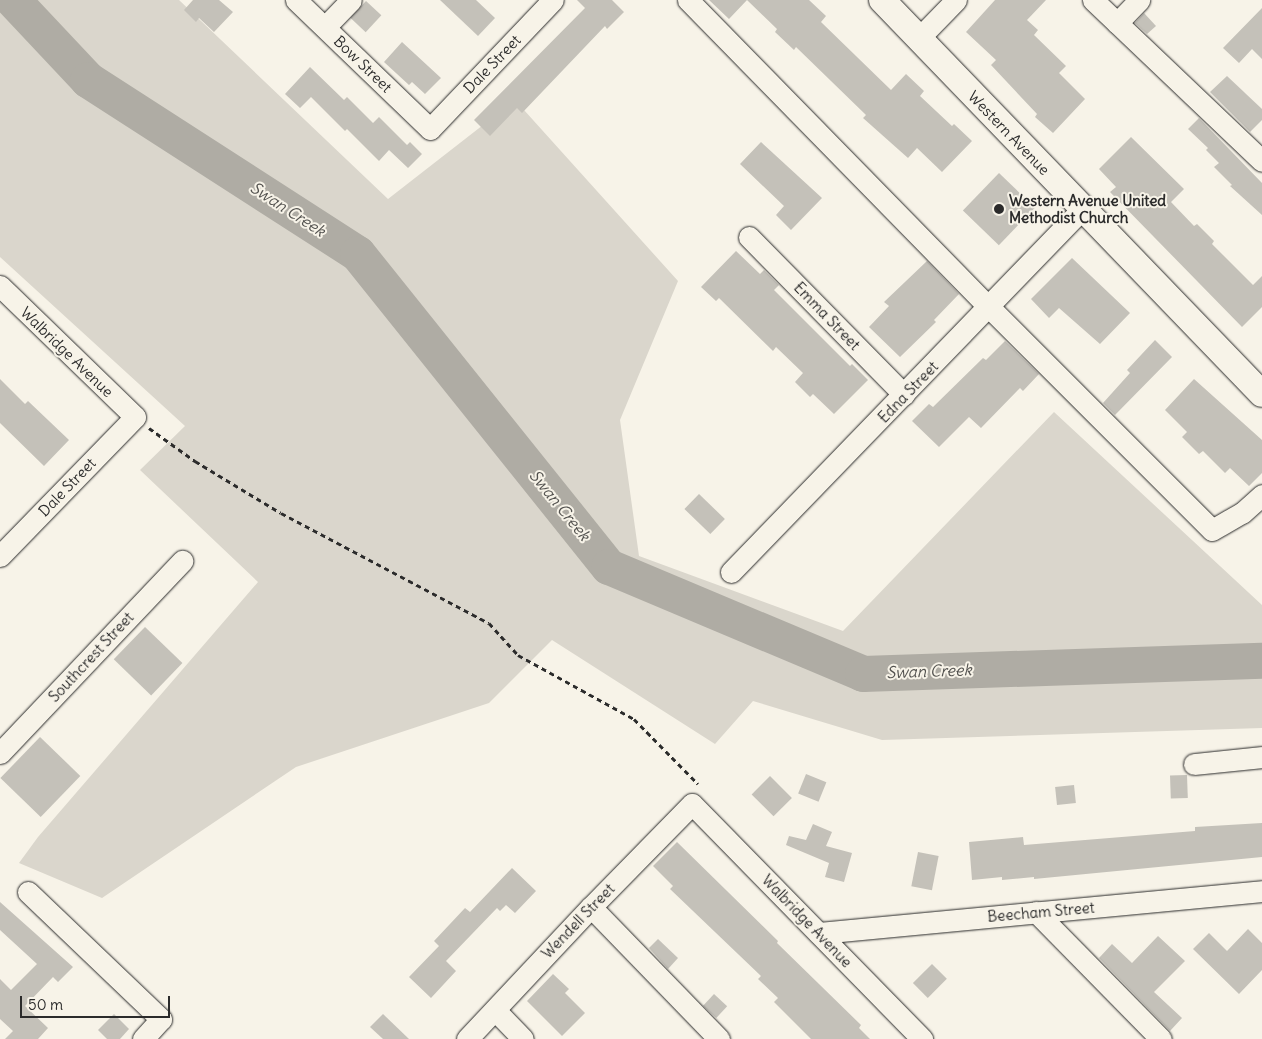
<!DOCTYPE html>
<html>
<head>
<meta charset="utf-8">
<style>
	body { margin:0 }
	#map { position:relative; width:1262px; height:1039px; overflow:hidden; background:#f7f3e8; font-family:Delius,sans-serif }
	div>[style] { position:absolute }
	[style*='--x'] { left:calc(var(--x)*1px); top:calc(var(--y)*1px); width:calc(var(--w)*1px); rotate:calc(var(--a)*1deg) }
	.green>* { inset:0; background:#dad6cc }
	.river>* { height:36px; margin:-18px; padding:0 18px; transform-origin:18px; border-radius:18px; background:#afaca4 }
	.building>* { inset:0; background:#c4c1b9; transform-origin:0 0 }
	.path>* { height:3px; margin-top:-1.5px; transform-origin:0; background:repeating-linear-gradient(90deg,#2b2b2b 0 5px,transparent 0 9px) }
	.roads { filter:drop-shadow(0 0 1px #2b2b2b) drop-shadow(0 0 1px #2b2b2b) }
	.minor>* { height:21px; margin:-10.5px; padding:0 10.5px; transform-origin:10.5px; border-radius:10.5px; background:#f7f3e8 }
	.major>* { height:26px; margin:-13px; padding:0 13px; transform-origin:13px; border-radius:13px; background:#f7f3e8 }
	.dots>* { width:14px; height:14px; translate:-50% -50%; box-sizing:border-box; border:2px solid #f7f3e8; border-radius:50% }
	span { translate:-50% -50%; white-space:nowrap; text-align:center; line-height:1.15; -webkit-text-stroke:4px #f7f3e8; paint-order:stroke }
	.street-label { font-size:15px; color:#2b2b2b }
	.poi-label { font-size:15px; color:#2b2b2b; font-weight:700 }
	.left { translate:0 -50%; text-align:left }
	.water-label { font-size:16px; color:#53524f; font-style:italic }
	.scale { position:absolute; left:20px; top:996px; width:150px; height:22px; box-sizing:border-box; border:2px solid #2b2b2b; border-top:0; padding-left:6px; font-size:15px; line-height:18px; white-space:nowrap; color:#2b2b2b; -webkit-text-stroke:4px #f7f3e8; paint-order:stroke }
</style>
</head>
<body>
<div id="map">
	<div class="green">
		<i style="clip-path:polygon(0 0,179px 0,388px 199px,515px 100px,678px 281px,620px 420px,639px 556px,843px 631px,1054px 412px,1262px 605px,1262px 728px,882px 740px,753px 701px,715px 744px,552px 640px,489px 703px,296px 767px,102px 898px,19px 863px,38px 837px,258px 582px,140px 470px,185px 426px,0 257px)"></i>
	</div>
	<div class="river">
		<i style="--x:13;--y:0;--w:110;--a:46.8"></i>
		<i style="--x:88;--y:80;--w:321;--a:32.8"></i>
		<i style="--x:358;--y:254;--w:401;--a:51.3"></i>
		<i style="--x:609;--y:567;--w:276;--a:22.8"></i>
		<i style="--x:863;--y:674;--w:399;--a:-1.9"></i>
	</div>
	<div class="building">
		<i style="clip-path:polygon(193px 0,219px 0,233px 12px,214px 32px,199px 18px,196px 22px,184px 10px)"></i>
		<i style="clip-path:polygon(440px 0,476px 0,495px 18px,478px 36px)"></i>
		<i style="clip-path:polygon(577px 0,612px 0,624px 12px,607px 29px,605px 26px,522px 113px,517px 108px,490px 136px,474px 120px,585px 8px)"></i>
		<i style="clip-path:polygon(709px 0,809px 0,826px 16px,821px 22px,891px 90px,906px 74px,924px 91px,920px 96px,952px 126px,954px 124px,972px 141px,942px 172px,917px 148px,908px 158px,863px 118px,866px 115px,796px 47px,794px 50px,775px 32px,777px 29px,747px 0,729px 19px)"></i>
		<i style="clip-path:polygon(995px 0,1046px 0,1027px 20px,1038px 30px,1034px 35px,1066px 66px,1059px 73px,1085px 99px,1053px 133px,1035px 117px,1037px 114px,991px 65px,996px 60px,966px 32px)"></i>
		<i style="left:366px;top:1px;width:21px;height:23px;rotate:43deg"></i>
		<i style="clip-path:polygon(1262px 8px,1262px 59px,1252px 49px,1239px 63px,1223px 48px)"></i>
		<i style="clip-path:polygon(1144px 13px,1156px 26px,1147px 34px,1135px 23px)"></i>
		<i style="clip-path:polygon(402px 42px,441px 78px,425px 94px,412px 82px,409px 85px,384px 62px)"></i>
		<i style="clip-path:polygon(310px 67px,344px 100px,347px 97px,373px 123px,379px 117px,407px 145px,410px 142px,422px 154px,408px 168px,389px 150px,379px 161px,347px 129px,345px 131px,311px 97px,300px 108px,285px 94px)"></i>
		<i style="clip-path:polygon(1227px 76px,1262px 109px,1262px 120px,1250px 132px,1210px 92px)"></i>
		<i style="clip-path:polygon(1199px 118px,1262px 183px,1262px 215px,1230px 186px,1232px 185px,1214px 167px,1219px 163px,1206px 150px,1208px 148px,1188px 129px)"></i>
		<i style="clip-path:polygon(1131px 137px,1184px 189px,1171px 202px,1194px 226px,1197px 224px,1214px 241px,1212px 244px,1253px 285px,1262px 276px,1262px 307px,1242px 327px,1110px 192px,1116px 187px,1099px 169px)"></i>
		<i style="clip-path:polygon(761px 142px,822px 198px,791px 230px,776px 215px,784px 206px,740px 164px)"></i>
		<i style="left:999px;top:173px;width:50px;height:52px;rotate:44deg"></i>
		<i style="clip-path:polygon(736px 251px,760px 274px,764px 270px,779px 285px,774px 290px,850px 366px,852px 364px,868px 380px,834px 414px,813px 394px,810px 397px,795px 382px,803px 373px,776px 347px,773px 351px,719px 298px,716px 301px,701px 287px)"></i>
		<i style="clip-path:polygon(1072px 258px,1130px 313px,1100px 344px,1059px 308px,1049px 318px,1031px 299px)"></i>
		<i style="clip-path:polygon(927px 261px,959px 294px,934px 320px,936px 322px,900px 357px,869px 327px,889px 306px,884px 302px)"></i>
		<i style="clip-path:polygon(1155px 340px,1172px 357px,1115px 415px,1103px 403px,1130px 373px,1127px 370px)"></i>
		<i style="clip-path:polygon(1005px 341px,1039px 374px,1023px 391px,1020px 388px,981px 428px,969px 417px,939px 447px,912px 421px,929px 404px,933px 407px,983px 358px,986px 360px)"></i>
		<i style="clip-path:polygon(0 379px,25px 404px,28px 401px,69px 440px,44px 466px,0 423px)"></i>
		<i style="clip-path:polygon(1194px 379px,1262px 440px,1262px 473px,1249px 486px,1230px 468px,1225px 473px,1203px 451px,1199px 454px,1182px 437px,1187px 432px,1165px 410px)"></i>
		<i style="left:699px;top:494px;width:36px;height:21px;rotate:44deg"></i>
		<i style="left:145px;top:627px;width:52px;height:45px;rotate:44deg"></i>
		<i style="left:40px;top:737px;width:56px;height:57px;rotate:44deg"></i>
		<i style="left:806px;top:774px;width:22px;height:21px;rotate:22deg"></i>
		<i style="left:1187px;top:775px;width:23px;height:17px;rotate:88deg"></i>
		<i style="left:770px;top:776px;width:31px;height:26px;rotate:45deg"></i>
		<i style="left:1074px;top:785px;width:18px;height:19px;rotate:84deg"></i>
		<i style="clip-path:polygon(1262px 823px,1262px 857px,1034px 879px,1034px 877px,1002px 880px,1002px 877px,972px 880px,969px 842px,1023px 837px,1024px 845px,1195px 831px,1195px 827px)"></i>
		<i style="clip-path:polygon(813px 824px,832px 832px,826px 846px,852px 853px,844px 882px,825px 877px,829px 863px,786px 845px,789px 836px,806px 840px)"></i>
		<i style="clip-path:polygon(677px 842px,778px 941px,777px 943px,861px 1025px,859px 1028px,870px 1039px,811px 1039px,774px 1002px,778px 998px,758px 979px,761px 976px,670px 889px,673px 886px,653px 866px)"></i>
		<i style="left:918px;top:852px;width:21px;height:35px;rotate:11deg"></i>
		<i style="clip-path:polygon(512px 868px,536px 891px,515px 913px,506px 905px,500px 911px,497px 908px,446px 961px,456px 971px,431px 998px,409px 977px,439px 946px,434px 941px,465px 908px,470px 912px)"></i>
		<i style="clip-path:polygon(0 902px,73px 967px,58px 982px,53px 977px,25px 1006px,48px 1028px,38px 1039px,5px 1039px,13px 1031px,0 1019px,0 979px,11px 990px,37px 964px,0 930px)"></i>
		<i style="clip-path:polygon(1248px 929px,1262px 943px,1262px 970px,1239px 994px,1193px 949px,1209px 933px,1227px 951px)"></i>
		<i style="clip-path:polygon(1158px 936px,1185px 961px,1154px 992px,1182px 1018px,1170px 1031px,1099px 958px,1112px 944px,1132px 963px)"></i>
		<i style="clip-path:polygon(658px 939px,678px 958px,668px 969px,649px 948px)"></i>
		<i style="left:932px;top:964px;width:21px;height:27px;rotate:45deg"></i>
		<i style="clip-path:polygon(553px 974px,569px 989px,565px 993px,585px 1013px,562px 1036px,527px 1001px)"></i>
		<i style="left:714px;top:994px;width:18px;height:16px;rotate:43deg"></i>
		<i style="clip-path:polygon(114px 1014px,129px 1029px,120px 1039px,107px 1039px,98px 1030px)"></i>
		<i style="clip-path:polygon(383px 1014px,409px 1039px,383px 1039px,370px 1027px)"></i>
	</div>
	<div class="path">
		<i style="--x:149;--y:428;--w:57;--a:35.7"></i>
		<i style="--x:195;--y:461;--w:100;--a:31.2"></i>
		<i style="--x:281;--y:513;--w:235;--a:27.9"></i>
		<i style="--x:489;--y:623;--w:43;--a:47.8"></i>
		<i style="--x:518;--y:655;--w:132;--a:28.9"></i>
		<i style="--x:634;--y:719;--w:91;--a:45.4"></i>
	</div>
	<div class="roads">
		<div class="minor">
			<i style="--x:296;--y:0;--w:186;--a:43.9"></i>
			<i style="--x:430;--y:129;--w:178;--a:-46.4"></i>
			<i style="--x:688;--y:0;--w:430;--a:45.6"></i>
			<i style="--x:989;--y:307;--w:315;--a:45"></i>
			<i style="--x:1212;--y:530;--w:34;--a:-30"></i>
			<i style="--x:1242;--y:513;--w:27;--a:-42"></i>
			<i style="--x:1093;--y:0;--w:233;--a:43.6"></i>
			<i style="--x:1117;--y:23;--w:32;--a:-46"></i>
			<i style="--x:325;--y:27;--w:37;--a:-46"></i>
			<i style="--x:919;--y:38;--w:53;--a:-45.8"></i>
			<i style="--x:749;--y:237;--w:221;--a:45.5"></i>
			<i style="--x:0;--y:286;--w:188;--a:44.1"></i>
			<i style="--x:135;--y:417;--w:194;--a:134.2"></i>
			<i style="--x:731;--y:572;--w:505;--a:-45.96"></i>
			<i style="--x:0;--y:753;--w:265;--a:-46.5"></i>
			<i style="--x:1194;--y:764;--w:68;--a:-5.9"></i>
			<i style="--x:28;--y:892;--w:184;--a:43.7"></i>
			<i style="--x:161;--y:1019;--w:27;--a:132"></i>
			<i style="--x:591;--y:907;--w:184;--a:45.9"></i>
			<i style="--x:1036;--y:912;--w:178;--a:45.5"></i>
			<i style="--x:819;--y:933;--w:445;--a:-5.4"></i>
			<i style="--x:495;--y:1010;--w:40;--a:46"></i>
			<i style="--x:467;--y:1039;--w:181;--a:-46.8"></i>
			<i style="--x:591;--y:907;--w:144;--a:-45.6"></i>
			<i style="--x:692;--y:804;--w:329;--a:45.6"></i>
		</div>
		<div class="major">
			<i style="--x:882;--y:0;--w:547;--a:46.04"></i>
		</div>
	</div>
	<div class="dots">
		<i style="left:999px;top:209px;background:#2b2b2b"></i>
	</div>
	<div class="street-label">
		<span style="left:363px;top:64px;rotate:44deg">Bow Street</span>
		<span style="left:492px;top:64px;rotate:-46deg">Dale Street</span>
		<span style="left:1009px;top:133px;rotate:46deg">Western Avenue</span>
		<span style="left:827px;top:316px;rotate:46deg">Emma Street</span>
		<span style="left:67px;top:352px;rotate:44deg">Walbridge Avenue</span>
		<span style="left:908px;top:392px;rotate:-46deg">Edna Street</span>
		<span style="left:67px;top:487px;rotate:-46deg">Dale Street</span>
		<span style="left:91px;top:657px;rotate:-47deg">Southcrest Street</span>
		<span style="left:1041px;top:912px;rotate:-5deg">Beecham Street</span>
		<span style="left:578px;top:921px;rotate:-46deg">Wendell Street</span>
		<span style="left:807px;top:921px;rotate:46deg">Walbridge Avenue</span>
	</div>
	<div class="poi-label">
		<span class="left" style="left:1009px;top:209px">Western Avenue United<br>Methodist Church</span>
	</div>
	<div class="water-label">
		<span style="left:288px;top:209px;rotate:33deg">Swan Creek</span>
		<span style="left:560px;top:505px;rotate:51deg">Swan Creek</span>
		<span style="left:929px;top:671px;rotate:-2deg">Swan Creek</span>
	</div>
	<div class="scale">50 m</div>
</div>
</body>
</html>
